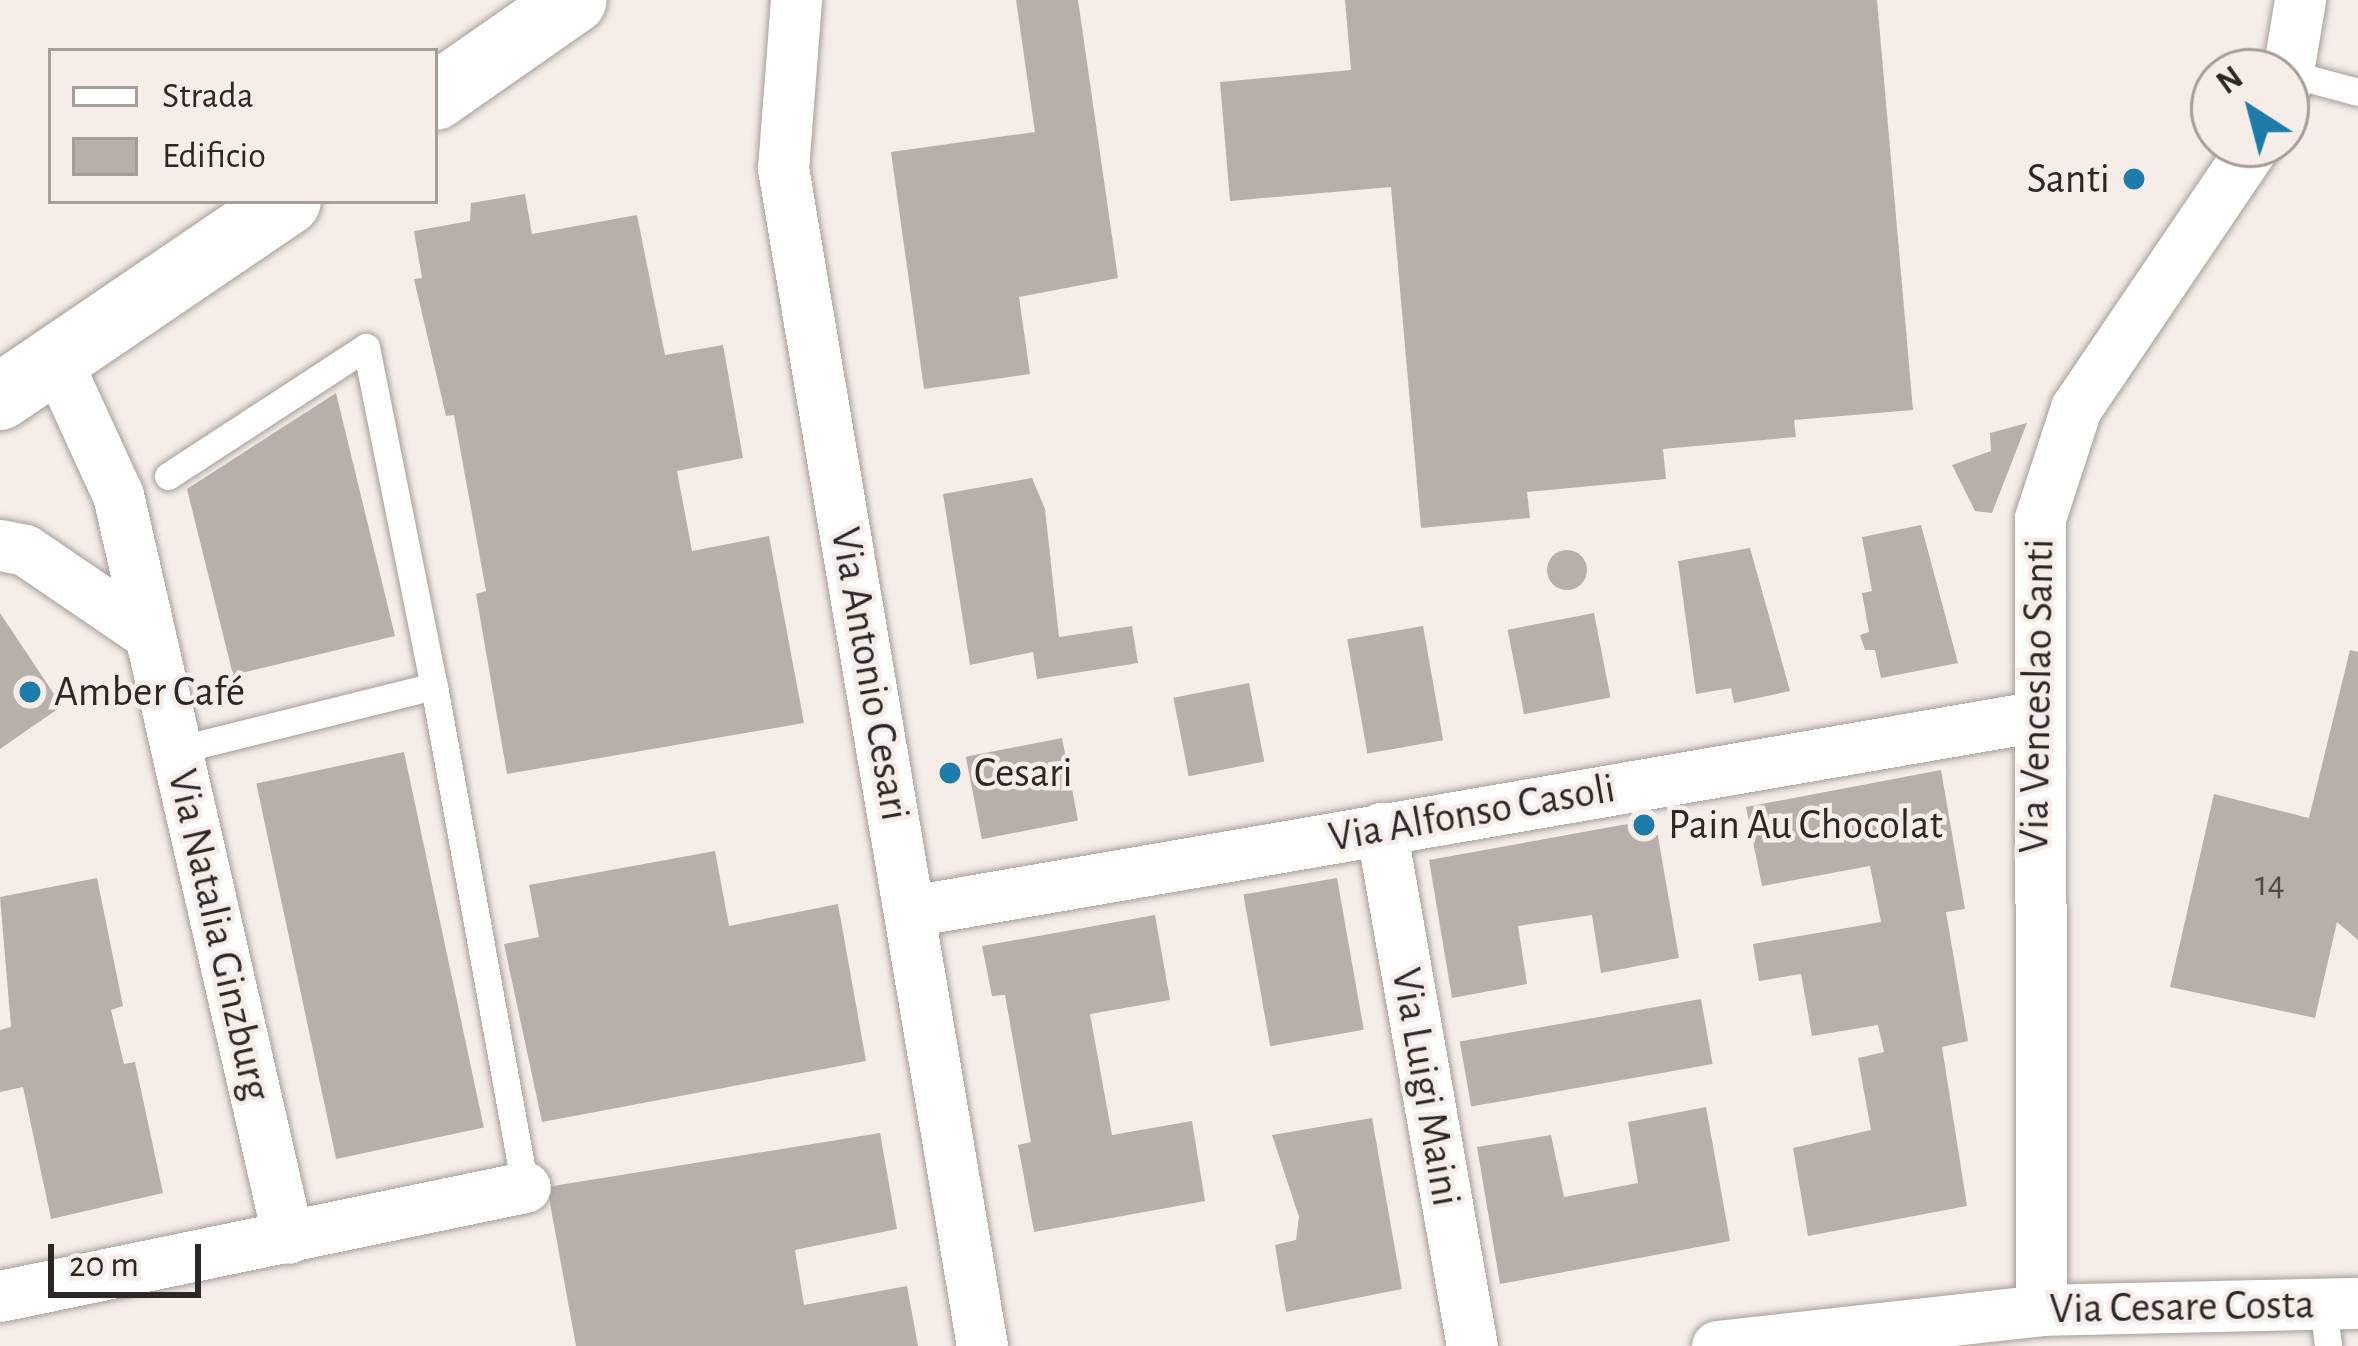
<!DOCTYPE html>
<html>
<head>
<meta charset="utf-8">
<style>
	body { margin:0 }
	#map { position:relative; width:2358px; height:1346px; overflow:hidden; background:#f6ede8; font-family:"Alegreya Sans",sans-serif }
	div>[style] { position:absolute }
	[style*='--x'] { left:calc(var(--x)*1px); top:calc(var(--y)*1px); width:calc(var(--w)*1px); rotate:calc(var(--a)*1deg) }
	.building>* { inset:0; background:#b8afab; transform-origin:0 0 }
	.round { border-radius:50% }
	.roads { filter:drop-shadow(0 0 3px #a59d99) drop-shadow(0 0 3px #a59d99) }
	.lane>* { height:27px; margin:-13.5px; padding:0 13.5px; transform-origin:13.5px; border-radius:13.5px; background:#fff }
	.street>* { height:51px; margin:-25.5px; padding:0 25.5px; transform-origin:25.5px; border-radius:25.5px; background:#fff }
	.secondary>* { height:66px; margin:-33px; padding:0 33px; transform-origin:33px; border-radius:33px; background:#fff }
	.dots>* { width:33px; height:33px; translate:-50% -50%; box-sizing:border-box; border:6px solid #f6ede8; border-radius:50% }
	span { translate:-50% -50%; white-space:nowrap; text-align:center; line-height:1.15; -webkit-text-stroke:9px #f6ede8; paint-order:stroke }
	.number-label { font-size:36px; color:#4e4946 }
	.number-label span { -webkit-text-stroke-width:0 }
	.poi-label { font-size:42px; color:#2a2725 }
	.right { translate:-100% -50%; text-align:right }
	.left { translate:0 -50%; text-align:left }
	.street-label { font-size:42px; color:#2a2725 }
	.legend { position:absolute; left:48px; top:48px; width:390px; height:156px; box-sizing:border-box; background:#f6ede8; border:3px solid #a49e9a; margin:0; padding:15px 21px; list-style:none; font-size:36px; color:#2a2725 }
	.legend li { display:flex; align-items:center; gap:24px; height:60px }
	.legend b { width:60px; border:3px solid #a49e9a }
	.north { position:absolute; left:2190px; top:48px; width:120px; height:120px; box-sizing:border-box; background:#f6ede8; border:3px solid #a49e9a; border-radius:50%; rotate:324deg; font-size:33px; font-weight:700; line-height:48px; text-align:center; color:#2a2725 }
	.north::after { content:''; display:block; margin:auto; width:42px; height:54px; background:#1d7ca9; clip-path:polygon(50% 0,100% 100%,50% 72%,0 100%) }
	.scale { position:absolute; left:48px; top:1244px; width:153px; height:54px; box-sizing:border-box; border:6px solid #2a2725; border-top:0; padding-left:15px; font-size:36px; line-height:42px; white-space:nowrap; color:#2a2725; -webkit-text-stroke:9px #f6ede8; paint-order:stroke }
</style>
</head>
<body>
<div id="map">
	<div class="building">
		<i style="clip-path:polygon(1016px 0,1078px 0,1118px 278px,1019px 297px,1030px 374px,924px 389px,891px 152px,1035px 132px)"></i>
		<i style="clip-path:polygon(1345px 0,1877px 0,1913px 410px,1794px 420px,1796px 437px,1663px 449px,1666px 479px,1527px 492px,1530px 518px,1421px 528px,1391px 187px,1230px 201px,1220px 82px,1351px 70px)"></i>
		<i style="clip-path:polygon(525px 194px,532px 234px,637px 215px,665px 355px,723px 345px,743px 458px,677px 471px,692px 551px,769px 536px,804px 723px,507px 774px,476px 594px,486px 591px,454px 415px,446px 416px,414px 279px,422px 278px,414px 231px,470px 221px,471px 203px)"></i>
		<i style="clip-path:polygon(336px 393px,395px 636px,233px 675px,187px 489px)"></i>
		<i style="clip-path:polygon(2027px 423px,1992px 513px,1975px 511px,1952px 465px,1991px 451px,1990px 433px)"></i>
		<i style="clip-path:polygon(1032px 478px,1045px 509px,1059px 637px,1132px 626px,1138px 663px,1037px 679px,1033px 652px,970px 665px,943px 494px)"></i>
		<i style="clip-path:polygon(1921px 525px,1958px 663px,1881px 678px,1875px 650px,1865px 650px,1860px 635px,1869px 632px,1862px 593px,1872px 591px,1862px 537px)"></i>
		<i style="clip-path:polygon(1750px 548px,1790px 691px,1734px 703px,1731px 688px,1696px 694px,1678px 561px)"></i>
		<i class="round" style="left:1547px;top:550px;width:40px;height:40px"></i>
		<i style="clip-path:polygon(0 613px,62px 706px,0 749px)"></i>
		<i style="left:1594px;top:613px;width:86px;height:88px;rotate:79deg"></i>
		<i style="left:1423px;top:626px;width:116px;height:77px;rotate:80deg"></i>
		<i style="clip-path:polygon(2350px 650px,2358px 652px,2358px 940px,2337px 922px,2315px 1018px,2170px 987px,2214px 794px,2309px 818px)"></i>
		<i style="left:1249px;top:683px;width:80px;height:77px;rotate:79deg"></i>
		<i style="left:1062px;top:738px;width:84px;height:98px;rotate:79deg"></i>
		<i style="left:404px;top:752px;width:384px;height:151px;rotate:78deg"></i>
		<i style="clip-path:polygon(1941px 770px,1965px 909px,1946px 912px,1968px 1041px,1942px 1047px,1967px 1206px,1808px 1236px,1793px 1148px,1871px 1130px,1858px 1058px,1884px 1052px,1878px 1025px,1812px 1036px,1801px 974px,1759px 981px,1753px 944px,1881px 922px,1870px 866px,1762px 886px,1746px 807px)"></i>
		<i style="clip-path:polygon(1655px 819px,1679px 958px,1601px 973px,1592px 915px,1518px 926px,1527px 984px,1452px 998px,1429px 860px)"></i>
		<i style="clip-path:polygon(715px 851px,729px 926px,838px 904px,866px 1061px,542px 1122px,504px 944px,539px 937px,529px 885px)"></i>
		<i style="clip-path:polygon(97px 878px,123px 1006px,111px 1010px,124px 1064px,135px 1062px,163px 1193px,51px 1219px,23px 1087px,0 1092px,0 1030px,11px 1027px,0 897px)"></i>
		<i style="left:1337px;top:878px;width:154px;height:95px;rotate:80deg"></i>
		<i style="clip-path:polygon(1155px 915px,1170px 1000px,1090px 1014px,1112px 1135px,1192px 1121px,1205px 1201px,1034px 1232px,1018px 1145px,1031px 1142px,1005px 995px,992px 996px,982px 946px)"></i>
		<i style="left:1701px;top:999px;width:66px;height:245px;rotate:80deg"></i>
		<i style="clip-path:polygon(1706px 1107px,1730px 1241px,1500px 1284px,1477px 1147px,1551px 1135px,1564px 1197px,1638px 1183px,1628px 1122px)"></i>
		<i style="clip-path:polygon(1372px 1118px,1402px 1289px,1286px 1312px,1275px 1245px,1296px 1240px,1299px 1217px,1272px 1135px)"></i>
		<i style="clip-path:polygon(880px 1133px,897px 1229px,795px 1250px,804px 1305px,907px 1286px,918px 1346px,576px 1346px,547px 1187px)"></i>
	</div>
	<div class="roads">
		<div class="lane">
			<i style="--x:2291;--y:74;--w:69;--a:15"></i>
			<i style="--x:168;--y:476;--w:236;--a:-33.1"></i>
			<i style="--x:366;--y:347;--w:346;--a:78.7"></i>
			<i style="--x:434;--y:686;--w:265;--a:166"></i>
			<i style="--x:434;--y:686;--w:509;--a:79.71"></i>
			<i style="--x:2323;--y:1304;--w:42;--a:83.2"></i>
		</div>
		<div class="street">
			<i style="--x:796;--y:0;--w:169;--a:94.4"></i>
			<i style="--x:783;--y:168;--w:1195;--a:80.41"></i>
			<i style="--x:2286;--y:83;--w:84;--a:-80.4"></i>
			<i style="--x:57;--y:362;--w:146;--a:65.4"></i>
			<i style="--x:118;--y:495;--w:762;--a:77.11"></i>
			<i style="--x:0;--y:545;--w:25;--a:11"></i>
			<i style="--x:25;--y:550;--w:151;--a:34.2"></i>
			<i style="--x:1381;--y:828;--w:526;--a:80.04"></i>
			<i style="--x:911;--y:911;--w:1139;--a:-9.81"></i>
			<i style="--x:0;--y:1296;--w:536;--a:-11.73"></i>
			<i style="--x:2041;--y:1310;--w:792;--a:-90.07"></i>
			<i style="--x:2040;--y:518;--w:116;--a:-71.9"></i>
			<i style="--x:2076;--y:408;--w:319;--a:-55.9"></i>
			<i style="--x:1717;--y:1346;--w:326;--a:-6.3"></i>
			<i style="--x:2041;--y:1310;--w:317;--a:-1.3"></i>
		</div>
		<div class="secondary">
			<i style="--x:435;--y:97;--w:169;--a:-34.9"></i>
			<i style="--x:0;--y:397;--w:348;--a:-34.2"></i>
		</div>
	</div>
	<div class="dots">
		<i style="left:2134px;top:179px;background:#1d7ca9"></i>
		<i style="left:30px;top:692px;background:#1d7ca9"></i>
		<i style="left:950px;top:773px;background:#1d7ca9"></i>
		<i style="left:1644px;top:825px;background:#1d7ca9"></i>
	</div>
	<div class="number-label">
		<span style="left:2270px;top:885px">14</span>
	</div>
	<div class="poi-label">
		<span class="right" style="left:2110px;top:179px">Santi</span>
		<span class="left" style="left:54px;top:692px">Amber Café</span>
		<span class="left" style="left:974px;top:773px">Cesari</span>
		<span class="left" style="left:1668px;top:825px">Pain Au Chocolat</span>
	</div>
	<div class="street-label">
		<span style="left:870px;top:674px;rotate:80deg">Via Antonio Cesari</span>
		<span style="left:2037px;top:696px;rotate:-89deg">Via Venceslao Santi</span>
		<span style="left:1472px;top:813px;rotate:-10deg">Via Alfonso Casoli</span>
		<span style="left:219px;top:935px;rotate:77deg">Via Natalia Ginzburg</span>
		<span style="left:1426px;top:1087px;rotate:80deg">Via Luigi Maini</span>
		<span style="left:2182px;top:1307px;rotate:-1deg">Via Cesare Costa</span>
	</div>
	<ul class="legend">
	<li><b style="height:15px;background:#fff"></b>Strada</li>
	<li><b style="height:33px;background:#b8afab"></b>Edificio</li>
	</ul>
	<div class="north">N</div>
	<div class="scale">20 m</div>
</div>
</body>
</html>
